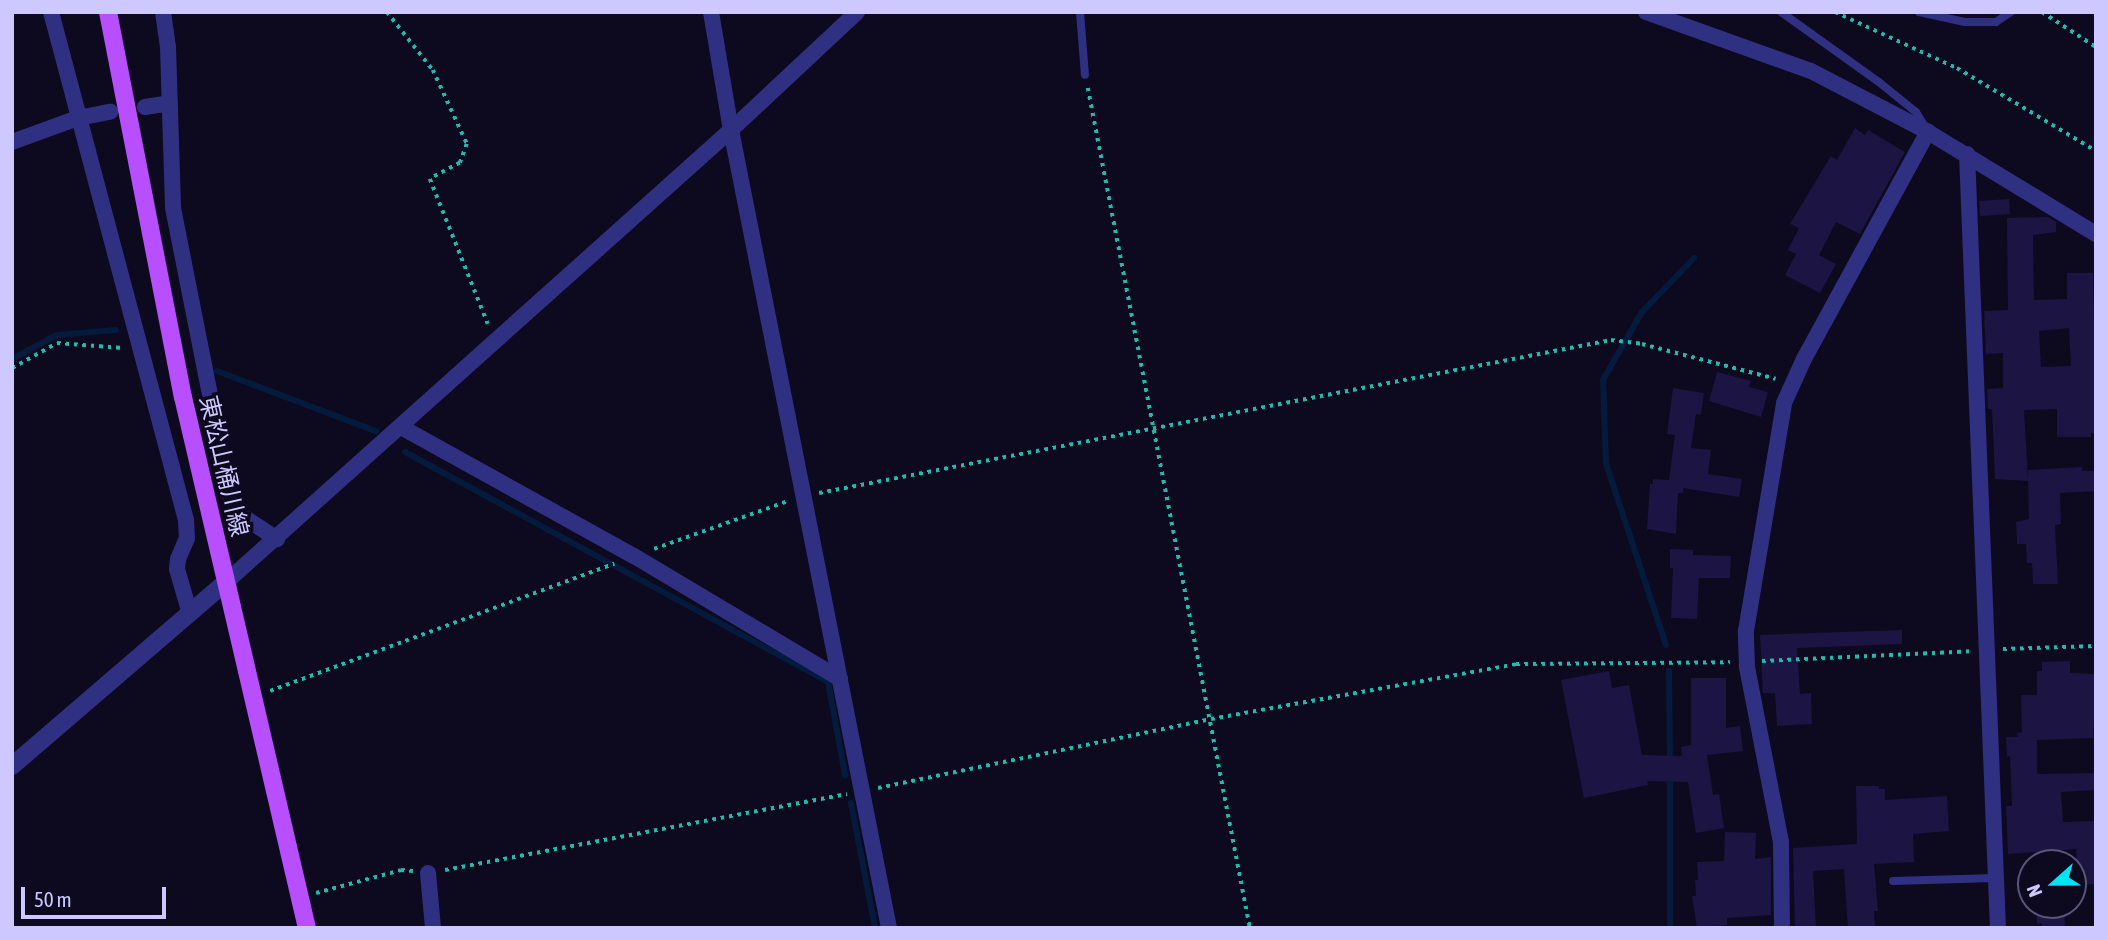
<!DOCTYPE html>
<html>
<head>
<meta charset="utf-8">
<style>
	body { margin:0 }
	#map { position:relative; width:2108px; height:940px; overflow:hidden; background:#0d0a1f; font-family:"Asap Condensed","Noto Sans JP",sans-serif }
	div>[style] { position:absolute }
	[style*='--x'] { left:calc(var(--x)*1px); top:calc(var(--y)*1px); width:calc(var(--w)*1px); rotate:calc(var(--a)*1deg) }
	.stream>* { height:6px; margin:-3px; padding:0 3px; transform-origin:3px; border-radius:3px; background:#041b3e }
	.building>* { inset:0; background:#1c1442; transform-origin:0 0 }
	.path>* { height:3.5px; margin-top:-1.75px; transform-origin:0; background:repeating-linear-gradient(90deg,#21baac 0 3.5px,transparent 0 8.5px) }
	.service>* { height:8px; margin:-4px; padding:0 4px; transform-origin:4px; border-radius:4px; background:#303083 }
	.minor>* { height:16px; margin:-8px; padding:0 8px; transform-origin:8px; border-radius:8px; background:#303083 }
	.tertiary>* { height:18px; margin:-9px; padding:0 9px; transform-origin:9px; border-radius:9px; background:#303083 }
	.primary>* { height:18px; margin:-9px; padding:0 9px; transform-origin:9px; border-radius:9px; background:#b74fff }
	span { translate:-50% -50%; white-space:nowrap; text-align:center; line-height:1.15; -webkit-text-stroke:7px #0d0a1f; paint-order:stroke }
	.street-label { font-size:24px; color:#cdc8ff }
	.frame { position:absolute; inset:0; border:14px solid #cdc8ff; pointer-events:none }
	.north { position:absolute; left:2017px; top:849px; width:70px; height:70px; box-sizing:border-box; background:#0d0a1f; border:2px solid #5a5679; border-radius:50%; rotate:249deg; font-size:19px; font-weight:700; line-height:28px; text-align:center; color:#cdc8ff }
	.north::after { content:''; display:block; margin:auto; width:24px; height:32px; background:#00e3f3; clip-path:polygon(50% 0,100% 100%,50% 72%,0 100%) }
	.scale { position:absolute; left:21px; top:887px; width:145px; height:32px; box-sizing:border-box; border:4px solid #cdc8ff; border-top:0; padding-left:9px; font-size:21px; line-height:24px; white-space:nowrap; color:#cdc8ff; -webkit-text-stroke:5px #0d0a1f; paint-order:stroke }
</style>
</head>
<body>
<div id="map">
	<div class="stream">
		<i style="--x:12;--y:359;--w:51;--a:-28.1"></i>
		<i style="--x:57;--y:335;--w:59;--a:-4.8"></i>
		<i style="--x:217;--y:371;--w:170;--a:20.7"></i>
		<i style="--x:405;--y:452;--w:481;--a:28.5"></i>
		<i style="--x:828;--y:682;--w:95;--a:79.6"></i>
		<i style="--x:1666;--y:645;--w:191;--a:-108.3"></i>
		<i style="--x:1606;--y:464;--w:84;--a:-92"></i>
		<i style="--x:1603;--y:380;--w:78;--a:-60.2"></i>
		<i style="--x:1642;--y:312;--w:75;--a:-46.1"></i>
		<i style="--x:1669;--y:671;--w:90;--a:89.4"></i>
		<i style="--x:851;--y:803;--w:127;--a:79.1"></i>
		<i style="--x:1670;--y:928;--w:152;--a:-90"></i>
	</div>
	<div class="building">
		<i style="clip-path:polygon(1855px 128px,1865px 135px,1868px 130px,1905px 152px,1860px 234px,1836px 222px,1819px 255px,1836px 264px,1820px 293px,1785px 275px,1796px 254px,1788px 250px,1799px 228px,1790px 224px,1831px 156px,1837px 160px)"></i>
		<i style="left:2009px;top:199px;width:15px;height:30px;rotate:86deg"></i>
		<i style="clip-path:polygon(evenodd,2048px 217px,2056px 222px,2056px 232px,2033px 235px,2034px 300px,2067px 299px,2067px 273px,2093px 273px,2096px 433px,2091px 433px,2091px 437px,2057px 437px,2057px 409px,2024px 410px,2028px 480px,2028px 470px,2082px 467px,2082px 471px,2096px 471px,2096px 491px,2060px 493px,2061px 524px,2055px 525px,2058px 584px,2033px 584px,2032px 563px,2027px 563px,2026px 544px,2017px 544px,2016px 522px,2029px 519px,2028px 481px,1995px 479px,1992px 409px,1988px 409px,1987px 389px,2003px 388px,2003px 353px,1986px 354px,1984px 311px,2008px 310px,2007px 218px,2048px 217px,2069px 328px,2071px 366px,2041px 367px,2039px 331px,2069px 328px)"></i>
		<i style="clip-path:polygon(1717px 372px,1751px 381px,1749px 387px,1768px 392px,1761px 417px,1709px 401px)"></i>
		<i style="clip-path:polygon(1673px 388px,1704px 393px,1701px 415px,1696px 414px,1691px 448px,1711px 450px,1708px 474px,1742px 479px,1739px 497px,1683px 488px,1683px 493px,1678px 493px,1676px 534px,1647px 529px,1650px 484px,1653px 484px,1653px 479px,1669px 480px,1675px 435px,1667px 434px)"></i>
		<i style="clip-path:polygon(1670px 549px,1693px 550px,1693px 555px,1731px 556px,1730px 578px,1699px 578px,1697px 619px,1671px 618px,1673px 568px,1670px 568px)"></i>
		<i style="clip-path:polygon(1902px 630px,1902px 644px,1797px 648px,1800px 694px,1811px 693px,1812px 724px,1777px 726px,1775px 693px,1763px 693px,1760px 635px)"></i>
		<i style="clip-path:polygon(2070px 661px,2070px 673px,2096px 674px,2093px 738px,2037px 740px,2037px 774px,2096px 773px,2096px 790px,2061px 792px,2063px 822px,2094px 821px,2096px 825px,2096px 884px,2078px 885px,2076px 849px,2008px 854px,2006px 806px,2012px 806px,2010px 756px,2007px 757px,2006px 737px,2018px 737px,2017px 733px,2022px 732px,2021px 695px,2037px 695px,2037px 671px,2042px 671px,2042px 662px)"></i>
		<i style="clip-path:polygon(1609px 671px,1612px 688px,1629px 685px,1642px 755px,1682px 756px,1681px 747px,1691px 745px,1691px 678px,1726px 678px,1726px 728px,1740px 726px,1743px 751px,1707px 755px,1713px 795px,1719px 794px,1724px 828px,1696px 833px,1688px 782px,1647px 781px,1648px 785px,1584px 798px,1561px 680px)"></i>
		<i style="clip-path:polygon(1856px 786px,1879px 786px,1879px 789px,1885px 789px,1885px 800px,1947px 796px,1949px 831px,1913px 834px,1914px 862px,1874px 864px,1878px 911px,1874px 911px,1875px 926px,1848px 927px,1844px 869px,1813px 871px,1816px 928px,1795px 928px,1793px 848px,1857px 844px)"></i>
		<i style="clip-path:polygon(1725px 832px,1756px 833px,1755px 859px,1771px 857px,1771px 915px,1727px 918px,1727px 925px,1697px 928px,1692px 896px,1696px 896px,1695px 880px,1698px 880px,1697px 862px,1724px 861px)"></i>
		<i style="clip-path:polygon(2036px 905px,2064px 905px,2065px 928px,2042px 928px,2042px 923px,2037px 924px)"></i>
	</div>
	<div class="path">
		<i style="--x:387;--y:12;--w:74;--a:51.6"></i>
		<i style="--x:433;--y:70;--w:81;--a:65.3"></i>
		<i style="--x:467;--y:144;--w:20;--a:110"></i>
		<i style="--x:460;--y:163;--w:34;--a:152"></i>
		<i style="--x:430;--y:179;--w:156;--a:68.2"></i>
		<i style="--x:1835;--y:12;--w:134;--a:24.7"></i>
		<i style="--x:1957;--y:68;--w:162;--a:30.8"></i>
		<i style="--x:2042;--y:12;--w:64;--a:32.9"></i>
		<i style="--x:1088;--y:88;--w:855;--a:79.08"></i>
		<i style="--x:12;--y:368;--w:51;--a:-29.1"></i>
		<i style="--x:57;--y:343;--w:66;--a:4.3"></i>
		<i style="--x:819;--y:493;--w:807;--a:-10.93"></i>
		<i style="--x:1611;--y:340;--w:31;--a:7"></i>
		<i style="--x:1642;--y:344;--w:138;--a:14.6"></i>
		<i style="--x:654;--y:549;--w:142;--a:-19.7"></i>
		<i style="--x:2003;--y:649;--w:93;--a:-1.8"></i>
		<i style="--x:1762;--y:661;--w:209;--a:-2.7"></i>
		<i style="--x:270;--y:691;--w:367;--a:-20.3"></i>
		<i style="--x:878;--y:788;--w:340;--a:-11.7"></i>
		<i style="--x:1211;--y:719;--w:310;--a:-10.2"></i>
		<i style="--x:1516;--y:664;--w:214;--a:-0.5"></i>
		<i style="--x:445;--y:870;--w:409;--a:-10.7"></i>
		<i style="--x:316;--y:893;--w:88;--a:-15.1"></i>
		<i style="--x:401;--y:870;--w:12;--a:5"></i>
	</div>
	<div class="service">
		<i style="--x:1080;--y:12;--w:63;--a:85.5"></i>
		<i style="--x:1781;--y:12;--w:122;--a:35.6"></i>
		<i style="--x:1880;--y:83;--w:46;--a:38.9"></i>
		<i style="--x:1916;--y:112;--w:17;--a:59"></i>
		<i style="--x:1919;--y:12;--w:47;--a:12.3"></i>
		<i style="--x:1965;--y:22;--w:31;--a:0"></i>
		<i style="--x:1996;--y:22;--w:18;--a:-34"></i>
		<i style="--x:1893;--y:881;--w:102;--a:-1.7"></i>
	</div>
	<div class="minor">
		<i style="--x:51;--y:12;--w:526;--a:75.12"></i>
		<i style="--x:186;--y:520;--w:18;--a:87"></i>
		<i style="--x:187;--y:538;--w:23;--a:113"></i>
		<i style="--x:178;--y:559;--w:10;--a:96"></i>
		<i style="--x:177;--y:569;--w:47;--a:73.9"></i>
		<i style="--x:163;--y:12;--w:35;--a:82"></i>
		<i style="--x:168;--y:47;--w:161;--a:88.2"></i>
		<i style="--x:173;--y:208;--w:308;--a:78.8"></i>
		<i style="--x:233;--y:510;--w:53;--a:33.4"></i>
		<i style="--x:711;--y:12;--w:120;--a:80.4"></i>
		<i style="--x:731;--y:130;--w:813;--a:78.8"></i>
		<i style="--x:1646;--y:12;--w:175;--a:19.7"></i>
		<i style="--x:1811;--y:71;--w:132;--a:27.5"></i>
		<i style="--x:1928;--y:132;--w:197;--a:31.3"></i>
		<i style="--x:145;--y:107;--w:25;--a:-9"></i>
		<i style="--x:12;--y:142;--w:70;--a:-20"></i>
		<i style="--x:78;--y:118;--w:33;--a:-11"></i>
		<i style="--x:1967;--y:154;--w:775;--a:87.71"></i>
		<i style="--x:401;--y:427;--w:266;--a:29"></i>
		<i style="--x:634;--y:556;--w:240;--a:30.8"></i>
		<i style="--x:225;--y:583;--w:679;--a:-41.84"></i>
		<i style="--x:731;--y:130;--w:173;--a:-43.1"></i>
		<i style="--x:428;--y:873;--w:55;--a:84.8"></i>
		<i style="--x:1782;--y:928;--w:86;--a:-90.7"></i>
		<i style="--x:1781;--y:842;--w:178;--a:-101"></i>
		<i style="--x:1747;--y:667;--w:36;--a:-92"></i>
		<i style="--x:1746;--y:631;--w:231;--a:-80.5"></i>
		<i style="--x:1784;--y:403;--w:48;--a:-65.6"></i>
		<i style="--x:1804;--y:359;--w:259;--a:-61.4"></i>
	</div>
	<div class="tertiary">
		<i style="--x:12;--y:766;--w:281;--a:-40.7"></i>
	</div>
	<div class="primary">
		<i style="--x:108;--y:12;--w:392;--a:79"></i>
		<i style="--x:183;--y:397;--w:545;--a:76.86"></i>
	</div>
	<div class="street-label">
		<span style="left:224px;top:466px;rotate:77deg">東松山桶川線</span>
	</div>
	<div class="frame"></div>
	<div class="north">N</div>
	<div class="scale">50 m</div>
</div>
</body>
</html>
